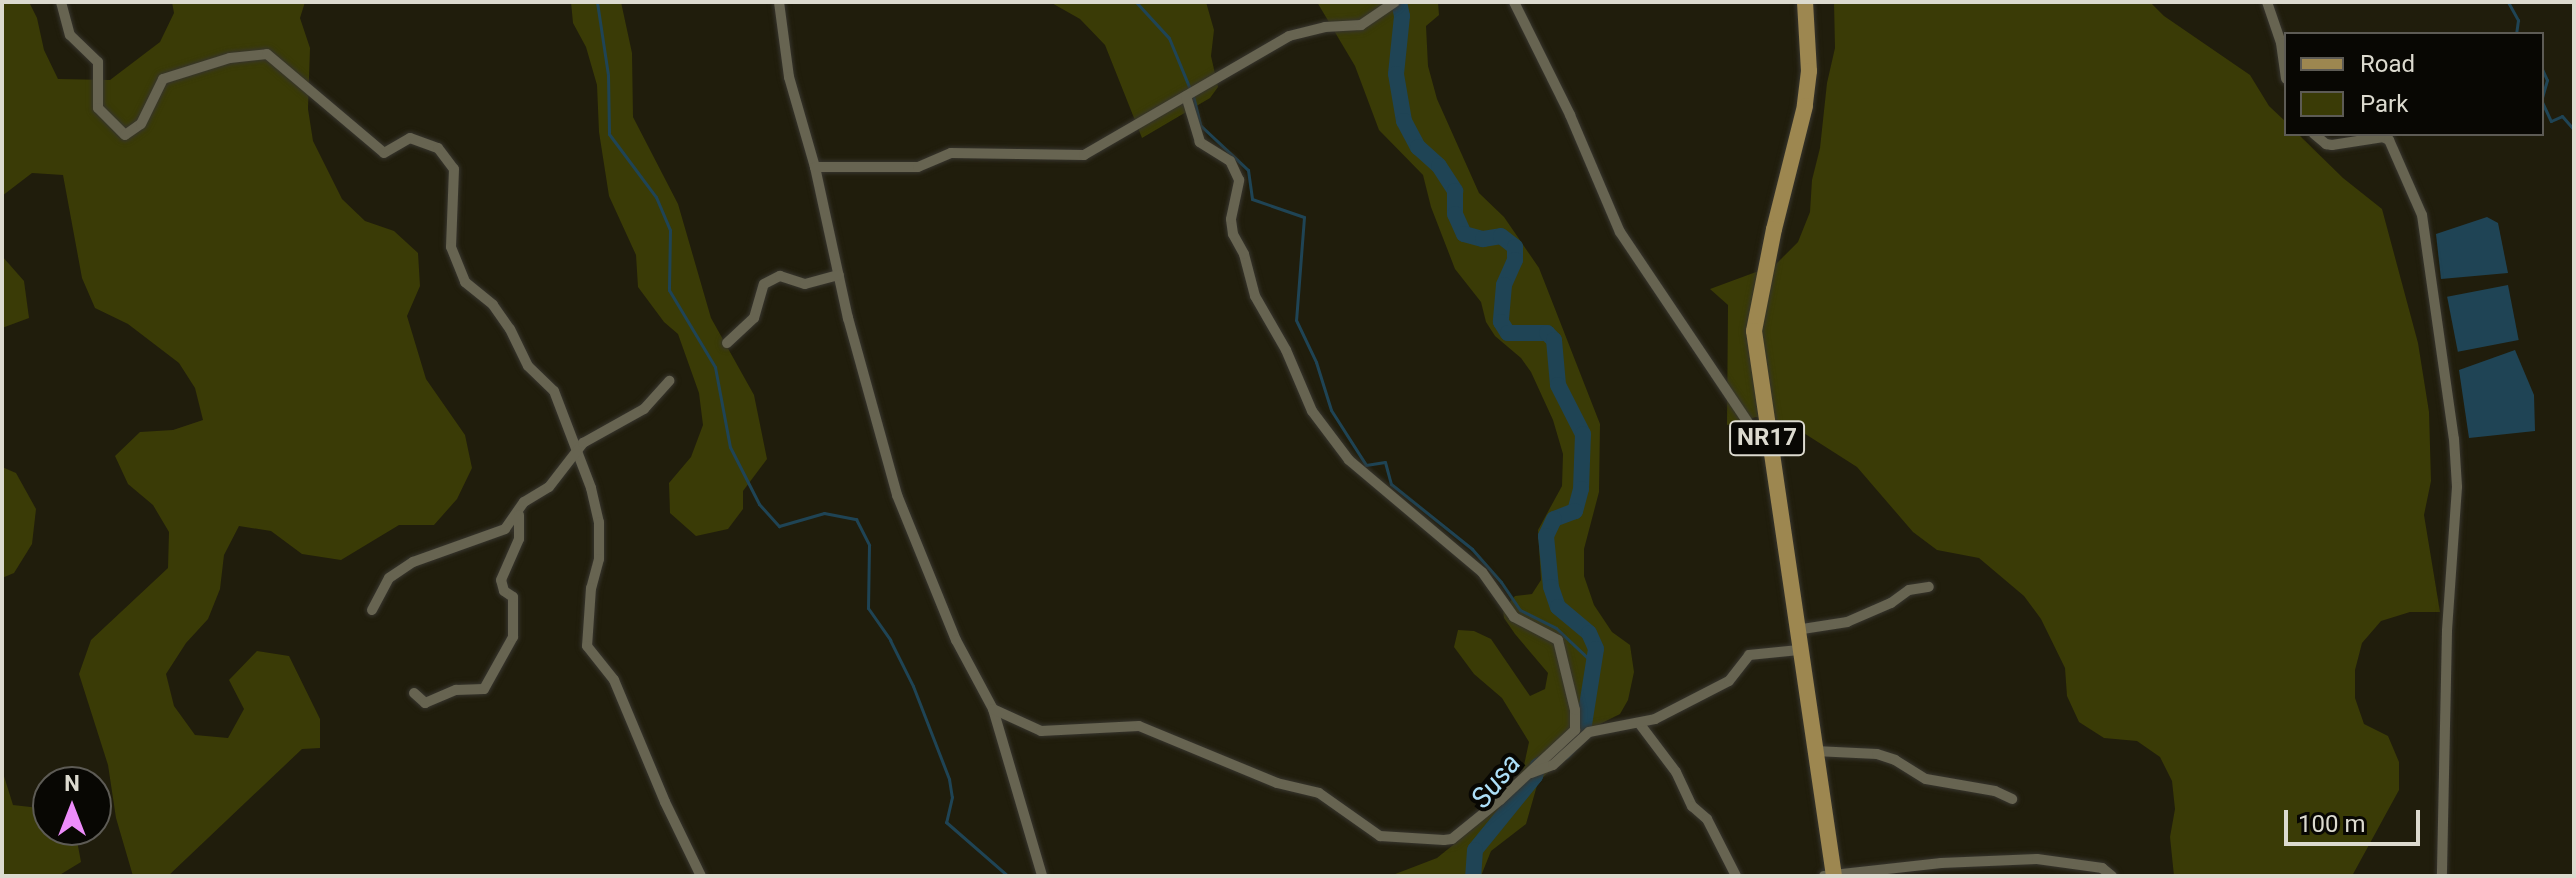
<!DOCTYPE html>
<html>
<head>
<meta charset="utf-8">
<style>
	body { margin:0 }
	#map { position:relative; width:2576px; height:878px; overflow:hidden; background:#201d0c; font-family:Roboto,sans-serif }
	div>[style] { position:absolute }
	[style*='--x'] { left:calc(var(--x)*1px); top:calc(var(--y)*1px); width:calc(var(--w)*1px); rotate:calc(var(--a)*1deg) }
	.green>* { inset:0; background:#3a3b06 }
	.water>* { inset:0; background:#1f4455; transform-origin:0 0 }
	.stream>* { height:3px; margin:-1.5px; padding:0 1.5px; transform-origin:1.5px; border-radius:1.5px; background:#1f4455 }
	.river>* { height:16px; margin:-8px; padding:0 8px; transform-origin:8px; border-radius:8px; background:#1f4455 }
	.roads { filter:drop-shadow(0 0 2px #37352e) drop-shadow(0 0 2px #37352e) }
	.minor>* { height:10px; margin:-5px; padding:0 5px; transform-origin:5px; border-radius:5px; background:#676451 }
	.primary>* { height:16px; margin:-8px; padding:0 8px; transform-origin:8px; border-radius:8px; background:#9d8750 }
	span { translate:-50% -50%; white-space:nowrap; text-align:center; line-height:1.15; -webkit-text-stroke:8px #080703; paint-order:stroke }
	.shield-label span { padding:2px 6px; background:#080703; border:2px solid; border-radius:6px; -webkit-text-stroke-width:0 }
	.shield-label { font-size:24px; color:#dcdacf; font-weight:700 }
	.water-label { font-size:28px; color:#ade0f9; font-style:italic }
	.frame { position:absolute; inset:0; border:4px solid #dcdacf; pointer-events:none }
	.legend { position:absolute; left:2284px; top:32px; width:260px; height:104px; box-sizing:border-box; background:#080703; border:2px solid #5d5b55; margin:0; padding:10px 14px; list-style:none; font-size:24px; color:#dcdacf }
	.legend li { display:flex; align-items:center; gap:16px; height:40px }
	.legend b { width:40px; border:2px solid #5d5b55 }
	.north { position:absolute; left:32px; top:766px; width:80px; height:80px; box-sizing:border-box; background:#080703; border:2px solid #5d5b55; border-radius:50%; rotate:0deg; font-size:22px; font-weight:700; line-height:32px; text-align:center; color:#dcdacf }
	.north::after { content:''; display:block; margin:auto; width:28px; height:36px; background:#ed8cfa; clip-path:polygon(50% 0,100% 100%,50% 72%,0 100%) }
	.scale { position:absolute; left:2284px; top:810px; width:136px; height:36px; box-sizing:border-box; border:4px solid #dcdacf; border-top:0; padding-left:10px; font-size:24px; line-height:28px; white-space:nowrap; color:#dcdacf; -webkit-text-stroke:6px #080703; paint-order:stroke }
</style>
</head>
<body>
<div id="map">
	<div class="green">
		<i style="clip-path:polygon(2px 2px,29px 2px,37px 18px,44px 50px,58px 79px,110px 80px,160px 42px,174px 13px,172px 2px,305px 2px,300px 18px,310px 48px,308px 109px,313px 141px,342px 199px,365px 221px,394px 231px,418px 253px,420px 286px,407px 316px,426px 379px,465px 435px,472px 468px,457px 499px,434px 525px,399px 525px,341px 560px,302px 554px,271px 531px,239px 526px,224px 555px,220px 589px,208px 619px,186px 643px,166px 674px,174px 706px,195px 735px,228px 738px,244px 709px,229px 680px,257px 651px,289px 656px,320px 719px,320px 748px,302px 749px,168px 876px,133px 876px,116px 818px,108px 765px,79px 674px,91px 640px,168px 568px,169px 532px,153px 505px,128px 484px,115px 456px,140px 432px,173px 430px,203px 420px,195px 388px,179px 363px,128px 324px,95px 308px,82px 278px,63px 175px,32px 173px,2px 196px)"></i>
		<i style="clip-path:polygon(571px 2px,621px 2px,632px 53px,633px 117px,678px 204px,711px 318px,754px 395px,767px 459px,743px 491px,743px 509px,728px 529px,696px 536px,670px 513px,669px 483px,691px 457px,703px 425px,699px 393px,678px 334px,664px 322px,638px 287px,636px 255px,609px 196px,599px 132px,597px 85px,586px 47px,573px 23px)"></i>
		<i style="clip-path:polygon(1050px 2px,1206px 2px,1214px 30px,1211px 56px,1218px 87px,1210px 98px,1142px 138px,1105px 45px,1080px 19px)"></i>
		<i style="clip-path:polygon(1317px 2px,1438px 2px,1439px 15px,1426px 26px,1428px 66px,1437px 99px,1479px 193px,1504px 217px,1539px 268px,1600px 424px,1599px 492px,1584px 549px,1584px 576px,1594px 605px,1612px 632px,1630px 645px,1634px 672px,1628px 700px,1620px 714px,1600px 724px,1538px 782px,1526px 824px,1491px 851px,1481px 876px,1390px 876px,1437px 858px,1474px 828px,1523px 770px,1529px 742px,1502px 698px,1474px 674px,1454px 647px,1458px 630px,1474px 631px,1491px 639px,1530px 696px,1545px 689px,1548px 673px,1515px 634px,1504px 618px,1503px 610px,1515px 596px,1532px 594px,1541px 580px,1538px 530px,1562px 486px,1563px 454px,1553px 420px,1531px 372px,1521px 358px,1495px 336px,1486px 322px,1481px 302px,1455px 269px,1431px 207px,1423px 175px,1379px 130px,1355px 66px)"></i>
		<i style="clip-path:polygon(1834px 2px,2150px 2px,2164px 16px,2250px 75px,2269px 106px,2286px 122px,2286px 134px,2298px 134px,2343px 178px,2382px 209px,2418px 343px,2429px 412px,2431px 481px,2424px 515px,2440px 612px,2410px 612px,2381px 621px,2362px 643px,2355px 670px,2355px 698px,2364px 724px,2388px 736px,2399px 762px,2399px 790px,2352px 876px,2174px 876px,2170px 837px,2175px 809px,2172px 781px,2160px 757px,2137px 741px,2104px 738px,2079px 722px,2067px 696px,2065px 668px,2041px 619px,2024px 596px,1979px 558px,1937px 550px,1913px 532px,1857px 467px,1785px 421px,1756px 417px,1727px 425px,1728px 305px,1710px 289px,1775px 265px,1798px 242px,1810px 212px,1812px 180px,1820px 148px,1827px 83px,1835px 48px)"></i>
		<i style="clip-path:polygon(2px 256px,24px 281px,29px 318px,2px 328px)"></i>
		<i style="clip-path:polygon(2px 467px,16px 473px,36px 509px,32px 544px,14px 573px,2px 578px)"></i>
		<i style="clip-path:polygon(2px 691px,3px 773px,13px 805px,48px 809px,48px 830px,75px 830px,81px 862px,58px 876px,2px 876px)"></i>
	</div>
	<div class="water">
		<i style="clip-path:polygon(2487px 217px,2498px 223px,2508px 273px,2441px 279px,2436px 234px)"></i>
		<i style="left:2508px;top:285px;width:56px;height:62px;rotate:79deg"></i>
		<i style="clip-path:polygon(2515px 350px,2534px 395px,2535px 431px,2469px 438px,2459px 370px)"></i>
	</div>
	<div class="stream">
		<i style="--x:597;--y:2;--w:74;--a:81.4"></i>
		<i style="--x:608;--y:75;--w:59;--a:89"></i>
		<i style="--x:609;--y:134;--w:79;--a:53.3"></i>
		<i style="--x:656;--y:197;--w:36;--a:67"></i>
		<i style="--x:670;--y:230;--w:60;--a:91"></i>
		<i style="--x:669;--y:290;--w:90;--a:59.1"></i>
		<i style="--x:715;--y:367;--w:81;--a:79.4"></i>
		<i style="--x:730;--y:447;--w:64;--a:63"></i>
		<i style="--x:759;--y:504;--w:30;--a:48"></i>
		<i style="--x:779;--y:526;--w:47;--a:-16.1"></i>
		<i style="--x:824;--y:513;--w:33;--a:11"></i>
		<i style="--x:856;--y:519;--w:29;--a:63"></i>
		<i style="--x:869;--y:545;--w:63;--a:90.9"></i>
		<i style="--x:868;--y:608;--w:39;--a:55"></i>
		<i style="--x:890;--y:640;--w:51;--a:63.4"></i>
		<i style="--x:913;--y:686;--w:100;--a:68.8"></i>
		<i style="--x:949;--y:779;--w:18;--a:81"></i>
		<i style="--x:952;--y:797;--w:26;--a:103"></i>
		<i style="--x:946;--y:822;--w:82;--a:41.1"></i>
		<i style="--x:1136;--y:2;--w:49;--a:47.5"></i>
		<i style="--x:1169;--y:38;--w:55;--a:67.6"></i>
		<i style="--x:2508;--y:2;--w:21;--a:61"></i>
		<i style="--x:2518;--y:20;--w:14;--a:98"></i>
		<i style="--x:2542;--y:69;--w:12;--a:66"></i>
		<i style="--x:2547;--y:80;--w:19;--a:106"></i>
		<i style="--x:1193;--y:96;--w:30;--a:76"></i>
		<i style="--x:1200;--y:125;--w:66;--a:43.2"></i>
		<i style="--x:1248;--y:170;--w:29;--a:82"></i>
		<i style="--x:1252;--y:199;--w:55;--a:19.1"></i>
		<i style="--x:1304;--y:217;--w:103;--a:94.4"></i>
		<i style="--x:1296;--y:320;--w:47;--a:64.5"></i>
		<i style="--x:1316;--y:362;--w:50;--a:72.6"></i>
		<i style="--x:1331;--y:410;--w:65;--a:57.5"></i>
		<i style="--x:1366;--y:465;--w:19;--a:-9"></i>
		<i style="--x:1385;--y:462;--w:23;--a:75"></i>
		<i style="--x:1391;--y:484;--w:104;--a:38.7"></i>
		<i style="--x:1472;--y:549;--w:44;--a:48.7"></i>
		<i style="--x:1501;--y:582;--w:34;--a:56"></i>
		<i style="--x:1520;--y:610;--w:40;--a:26.6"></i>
		<i style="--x:1556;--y:628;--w:50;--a:43.4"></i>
		<i style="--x:2542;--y:102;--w:21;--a:65"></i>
		<i style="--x:2551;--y:121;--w:12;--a:-24"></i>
		<i style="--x:2562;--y:116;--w:18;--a:49"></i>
	</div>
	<div class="river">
		<i style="--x:1399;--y:2;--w:14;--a:78"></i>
		<i style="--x:1402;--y:16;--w:58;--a:95.9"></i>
		<i style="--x:1396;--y:74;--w:48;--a:80.3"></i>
		<i style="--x:1404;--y:121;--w:30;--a:62"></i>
		<i style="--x:1418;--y:147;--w:28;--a:42"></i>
		<i style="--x:1439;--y:166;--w:30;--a:57"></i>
		<i style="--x:1455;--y:191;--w:23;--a:90"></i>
		<i style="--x:1455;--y:214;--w:22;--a:66"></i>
		<i style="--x:1464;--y:234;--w:20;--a:15"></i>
		<i style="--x:1483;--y:239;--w:18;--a:-9"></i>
		<i style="--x:1501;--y:236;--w:18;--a:38"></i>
		<i style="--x:1515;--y:247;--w:13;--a:90"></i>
		<i style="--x:1515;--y:260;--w:27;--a:114"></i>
		<i style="--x:1504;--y:285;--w:37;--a:95"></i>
		<i style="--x:1501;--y:322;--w:13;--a:58"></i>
		<i style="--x:1508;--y:333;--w:39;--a:0"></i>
		<i style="--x:1547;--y:333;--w:10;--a:45"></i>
		<i style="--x:1554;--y:340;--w:45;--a:84.9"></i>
		<i style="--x:1558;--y:385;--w:55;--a:63"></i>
		<i style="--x:1583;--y:434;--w:55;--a:92.1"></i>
		<i style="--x:1581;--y:489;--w:23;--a:105"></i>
		<i style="--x:1575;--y:511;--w:22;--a:159"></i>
		<i style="--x:1554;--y:519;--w:19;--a:115"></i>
		<i style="--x:1546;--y:536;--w:51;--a:84.4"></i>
		<i style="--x:1551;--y:587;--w:21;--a:71"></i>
		<i style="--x:1558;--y:607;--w:40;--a:40"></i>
		<i style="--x:1589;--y:633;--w:17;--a:66"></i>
		<i style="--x:1596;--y:649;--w:83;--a:99"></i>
		<i style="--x:1583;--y:731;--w:28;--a:132"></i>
		<i style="--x:1564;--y:752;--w:30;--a:152"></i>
		<i style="--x:1538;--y:766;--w:10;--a:107"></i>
		<i style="--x:1535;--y:776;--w:95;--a:129"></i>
		<i style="--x:1475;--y:850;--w:26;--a:94"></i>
	</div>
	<div class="roads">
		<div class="minor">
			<i style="--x:61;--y:2;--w:34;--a:75"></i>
			<i style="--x:70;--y:35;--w:39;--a:44"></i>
			<i style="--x:98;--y:62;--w:46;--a:90"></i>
			<i style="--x:98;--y:108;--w:38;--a:45"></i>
			<i style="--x:125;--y:135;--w:19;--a:-35"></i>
			<i style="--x:141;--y:124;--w:50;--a:-63.9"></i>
			<i style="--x:163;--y:79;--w:70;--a:-17.4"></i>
			<i style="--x:230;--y:58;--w:37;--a:-6"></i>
			<i style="--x:267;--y:54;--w:153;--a:40.2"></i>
			<i style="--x:384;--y:153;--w:30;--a:-30"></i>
			<i style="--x:410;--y:138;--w:30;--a:20"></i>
			<i style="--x:438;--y:148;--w:26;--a:53"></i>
			<i style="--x:454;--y:169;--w:78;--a:92.2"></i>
			<i style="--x:451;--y:247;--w:38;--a:68"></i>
			<i style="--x:465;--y:282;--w:36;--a:39"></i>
			<i style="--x:493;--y:305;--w:29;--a:55"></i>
			<i style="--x:510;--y:329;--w:41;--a:64.1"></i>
			<i style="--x:528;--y:366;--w:36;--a:44"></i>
			<i style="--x:554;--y:391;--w:104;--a:69.1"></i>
			<i style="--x:591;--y:488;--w:35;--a:77"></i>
			<i style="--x:599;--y:522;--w:37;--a:90"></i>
			<i style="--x:599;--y:559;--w:30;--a:105"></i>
			<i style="--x:591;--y:588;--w:58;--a:93.9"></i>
			<i style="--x:587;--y:646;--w:43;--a:51.5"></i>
			<i style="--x:614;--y:680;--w:132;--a:67.3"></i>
			<i style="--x:665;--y:802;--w:82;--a:64.1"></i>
			<i style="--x:779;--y:2;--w:76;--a:82.4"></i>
			<i style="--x:789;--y:77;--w:94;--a:73.9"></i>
			<i style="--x:815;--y:167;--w:155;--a:77.7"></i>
			<i style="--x:848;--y:318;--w:184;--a:74.5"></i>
			<i style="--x:897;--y:495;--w:157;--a:67.9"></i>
			<i style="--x:956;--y:640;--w:78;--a:61.8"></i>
			<i style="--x:993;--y:709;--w:174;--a:73.6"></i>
			<i style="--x:1514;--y:2;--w:126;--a:63.6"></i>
			<i style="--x:1570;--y:115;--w:127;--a:66.9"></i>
			<i style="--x:1620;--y:232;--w:265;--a:56.1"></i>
			<i style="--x:2267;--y:2;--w:43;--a:71.1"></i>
			<i style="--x:2281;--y:43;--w:36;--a:82"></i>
			<i style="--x:2314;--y:134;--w:16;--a:40"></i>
			<i style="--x:2326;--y:144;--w:6;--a:9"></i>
			<i style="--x:2332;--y:145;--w:52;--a:-8.9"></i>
			<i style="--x:2383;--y:137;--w:7;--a:27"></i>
			<i style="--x:2389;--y:140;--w:82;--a:66.3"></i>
			<i style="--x:2422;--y:215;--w:226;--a:81.9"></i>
			<i style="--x:2454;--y:439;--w:48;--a:86.4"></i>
			<i style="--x:2457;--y:487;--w:144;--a:94"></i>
			<i style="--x:2447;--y:631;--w:245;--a:91.2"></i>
			<i style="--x:815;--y:167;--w:103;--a:0"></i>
			<i style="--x:918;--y:167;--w:36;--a:-23"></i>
			<i style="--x:951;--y:153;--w:133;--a:0.9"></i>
			<i style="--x:1084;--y:155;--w:237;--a:-30.1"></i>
			<i style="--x:1289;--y:36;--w:37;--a:-14"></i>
			<i style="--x:1325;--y:27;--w:36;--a:-3"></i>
			<i style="--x:1361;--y:25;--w:41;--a:-34.1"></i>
			<i style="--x:727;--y:343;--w:37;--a:-43"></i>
			<i style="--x:754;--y:318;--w:35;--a:-74"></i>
			<i style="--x:764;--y:284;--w:18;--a:-27"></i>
			<i style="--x:780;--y:276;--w:26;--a:18"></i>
			<i style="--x:805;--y:284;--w:35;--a:-15"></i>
			<i style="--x:372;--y:610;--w:36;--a:-62"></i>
			<i style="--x:389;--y:578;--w:29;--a:-34"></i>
			<i style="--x:413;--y:562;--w:98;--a:-19.7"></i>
			<i style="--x:505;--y:529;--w:33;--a:-55"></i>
			<i style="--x:524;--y:502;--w:29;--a:-31"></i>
			<i style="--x:549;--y:487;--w:56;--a:-52.3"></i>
			<i style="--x:583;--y:443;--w:70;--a:-29.1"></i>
			<i style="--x:644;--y:409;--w:38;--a:-48"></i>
			<i style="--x:1796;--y:630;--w:52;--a:-8.9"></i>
			<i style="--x:1847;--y:622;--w:48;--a:-23.4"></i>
			<i style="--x:1891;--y:603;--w:22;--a:-36"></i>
			<i style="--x:1909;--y:590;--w:20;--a:-9"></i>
			<i style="--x:414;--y:693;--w:15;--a:42"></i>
			<i style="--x:425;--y:703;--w:34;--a:-23"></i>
			<i style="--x:456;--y:690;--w:28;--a:-2"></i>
			<i style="--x:484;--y:689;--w:60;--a:-60.9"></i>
			<i style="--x:513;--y:637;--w:40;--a:-90"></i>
			<i style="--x:513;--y:597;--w:11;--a:-146"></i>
			<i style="--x:504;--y:591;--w:11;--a:-105"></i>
			<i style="--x:501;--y:580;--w:45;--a:-66.3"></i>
			<i style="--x:519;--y:539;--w:24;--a:-90"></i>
			<i style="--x:993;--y:709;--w:53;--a:24.6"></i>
			<i style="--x:1041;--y:731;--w:98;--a:-2.9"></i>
			<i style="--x:1139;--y:726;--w:149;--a:22.4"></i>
			<i style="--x:1277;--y:783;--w:43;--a:13.4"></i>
			<i style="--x:1319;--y:793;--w:75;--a:35.2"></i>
			<i style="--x:1380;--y:836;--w:64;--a:3.6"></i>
			<i style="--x:1444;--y:840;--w:8;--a:-7"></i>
			<i style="--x:1452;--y:839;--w:62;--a:-39.1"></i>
			<i style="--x:1500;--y:800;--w:103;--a:-43"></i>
			<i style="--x:1575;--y:730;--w:20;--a:-90"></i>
			<i style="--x:1575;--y:710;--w:72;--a:-103.7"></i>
			<i style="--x:1558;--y:640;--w:50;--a:-152.4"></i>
			<i style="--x:1514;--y:617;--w:55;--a:-125.4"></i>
			<i style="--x:1482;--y:572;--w:174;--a:-139.9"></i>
			<i style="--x:1349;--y:460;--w:61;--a:-127.1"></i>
			<i style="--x:1312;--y:411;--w:66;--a:-113.1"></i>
			<i style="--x:1286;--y:350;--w:62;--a:-119.9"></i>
			<i style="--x:1255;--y:296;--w:43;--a:-104.7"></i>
			<i style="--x:1244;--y:254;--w:23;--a:-119"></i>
			<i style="--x:1233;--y:234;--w:15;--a:-98"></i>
			<i style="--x:1231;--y:219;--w:40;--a:-78"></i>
			<i style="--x:1239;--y:180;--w:21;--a:-115"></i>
			<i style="--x:1230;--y:161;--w:36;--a:-148"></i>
			<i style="--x:1200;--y:142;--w:48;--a:-106.9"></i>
			<i style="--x:1639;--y:723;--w:61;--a:52.9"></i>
			<i style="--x:1676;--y:772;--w:38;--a:65"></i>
			<i style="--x:1692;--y:806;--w:20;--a:41"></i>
			<i style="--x:1707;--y:819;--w:64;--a:63"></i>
			<i style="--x:1815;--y:751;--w:62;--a:2.8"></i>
			<i style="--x:1877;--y:754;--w:19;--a:18"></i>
			<i style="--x:1895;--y:760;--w:36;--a:32"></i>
			<i style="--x:1926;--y:779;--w:70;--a:9.9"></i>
			<i style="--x:1995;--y:791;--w:19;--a:25"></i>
			<i style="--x:1531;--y:773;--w:23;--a:-20"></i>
			<i style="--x:1553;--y:765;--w:49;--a:-42.5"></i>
			<i style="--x:1589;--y:732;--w:67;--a:-11.1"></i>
			<i style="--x:1655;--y:719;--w:83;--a:-27.2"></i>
			<i style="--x:1729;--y:681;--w:33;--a:-52"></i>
			<i style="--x:1749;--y:655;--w:50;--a:-5.7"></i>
			<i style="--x:1824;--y:876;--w:118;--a:-6.3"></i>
			<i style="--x:1941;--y:863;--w:96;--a:-2.4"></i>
			<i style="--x:2037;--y:859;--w:66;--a:7.9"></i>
			<i style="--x:2102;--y:868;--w:13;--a:39"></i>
		</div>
		<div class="primary">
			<i style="--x:1805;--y:2;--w:69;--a:86.7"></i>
			<i style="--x:1809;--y:71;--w:35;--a:97"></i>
			<i style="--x:1805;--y:106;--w:127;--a:104.1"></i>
			<i style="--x:1774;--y:229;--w:104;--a:101.1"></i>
			<i style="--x:1754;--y:331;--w:551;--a:81.65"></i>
		</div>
	</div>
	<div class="shield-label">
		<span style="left:1767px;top:438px">NR17</span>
	</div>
	<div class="water-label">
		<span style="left:1496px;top:781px;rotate:-51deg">Susa</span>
	</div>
	<div class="frame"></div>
	<ul class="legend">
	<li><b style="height:10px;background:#9d8750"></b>Road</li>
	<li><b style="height:22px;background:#3a3b06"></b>Park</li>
	</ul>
	<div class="north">N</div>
	<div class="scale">100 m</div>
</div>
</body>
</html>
